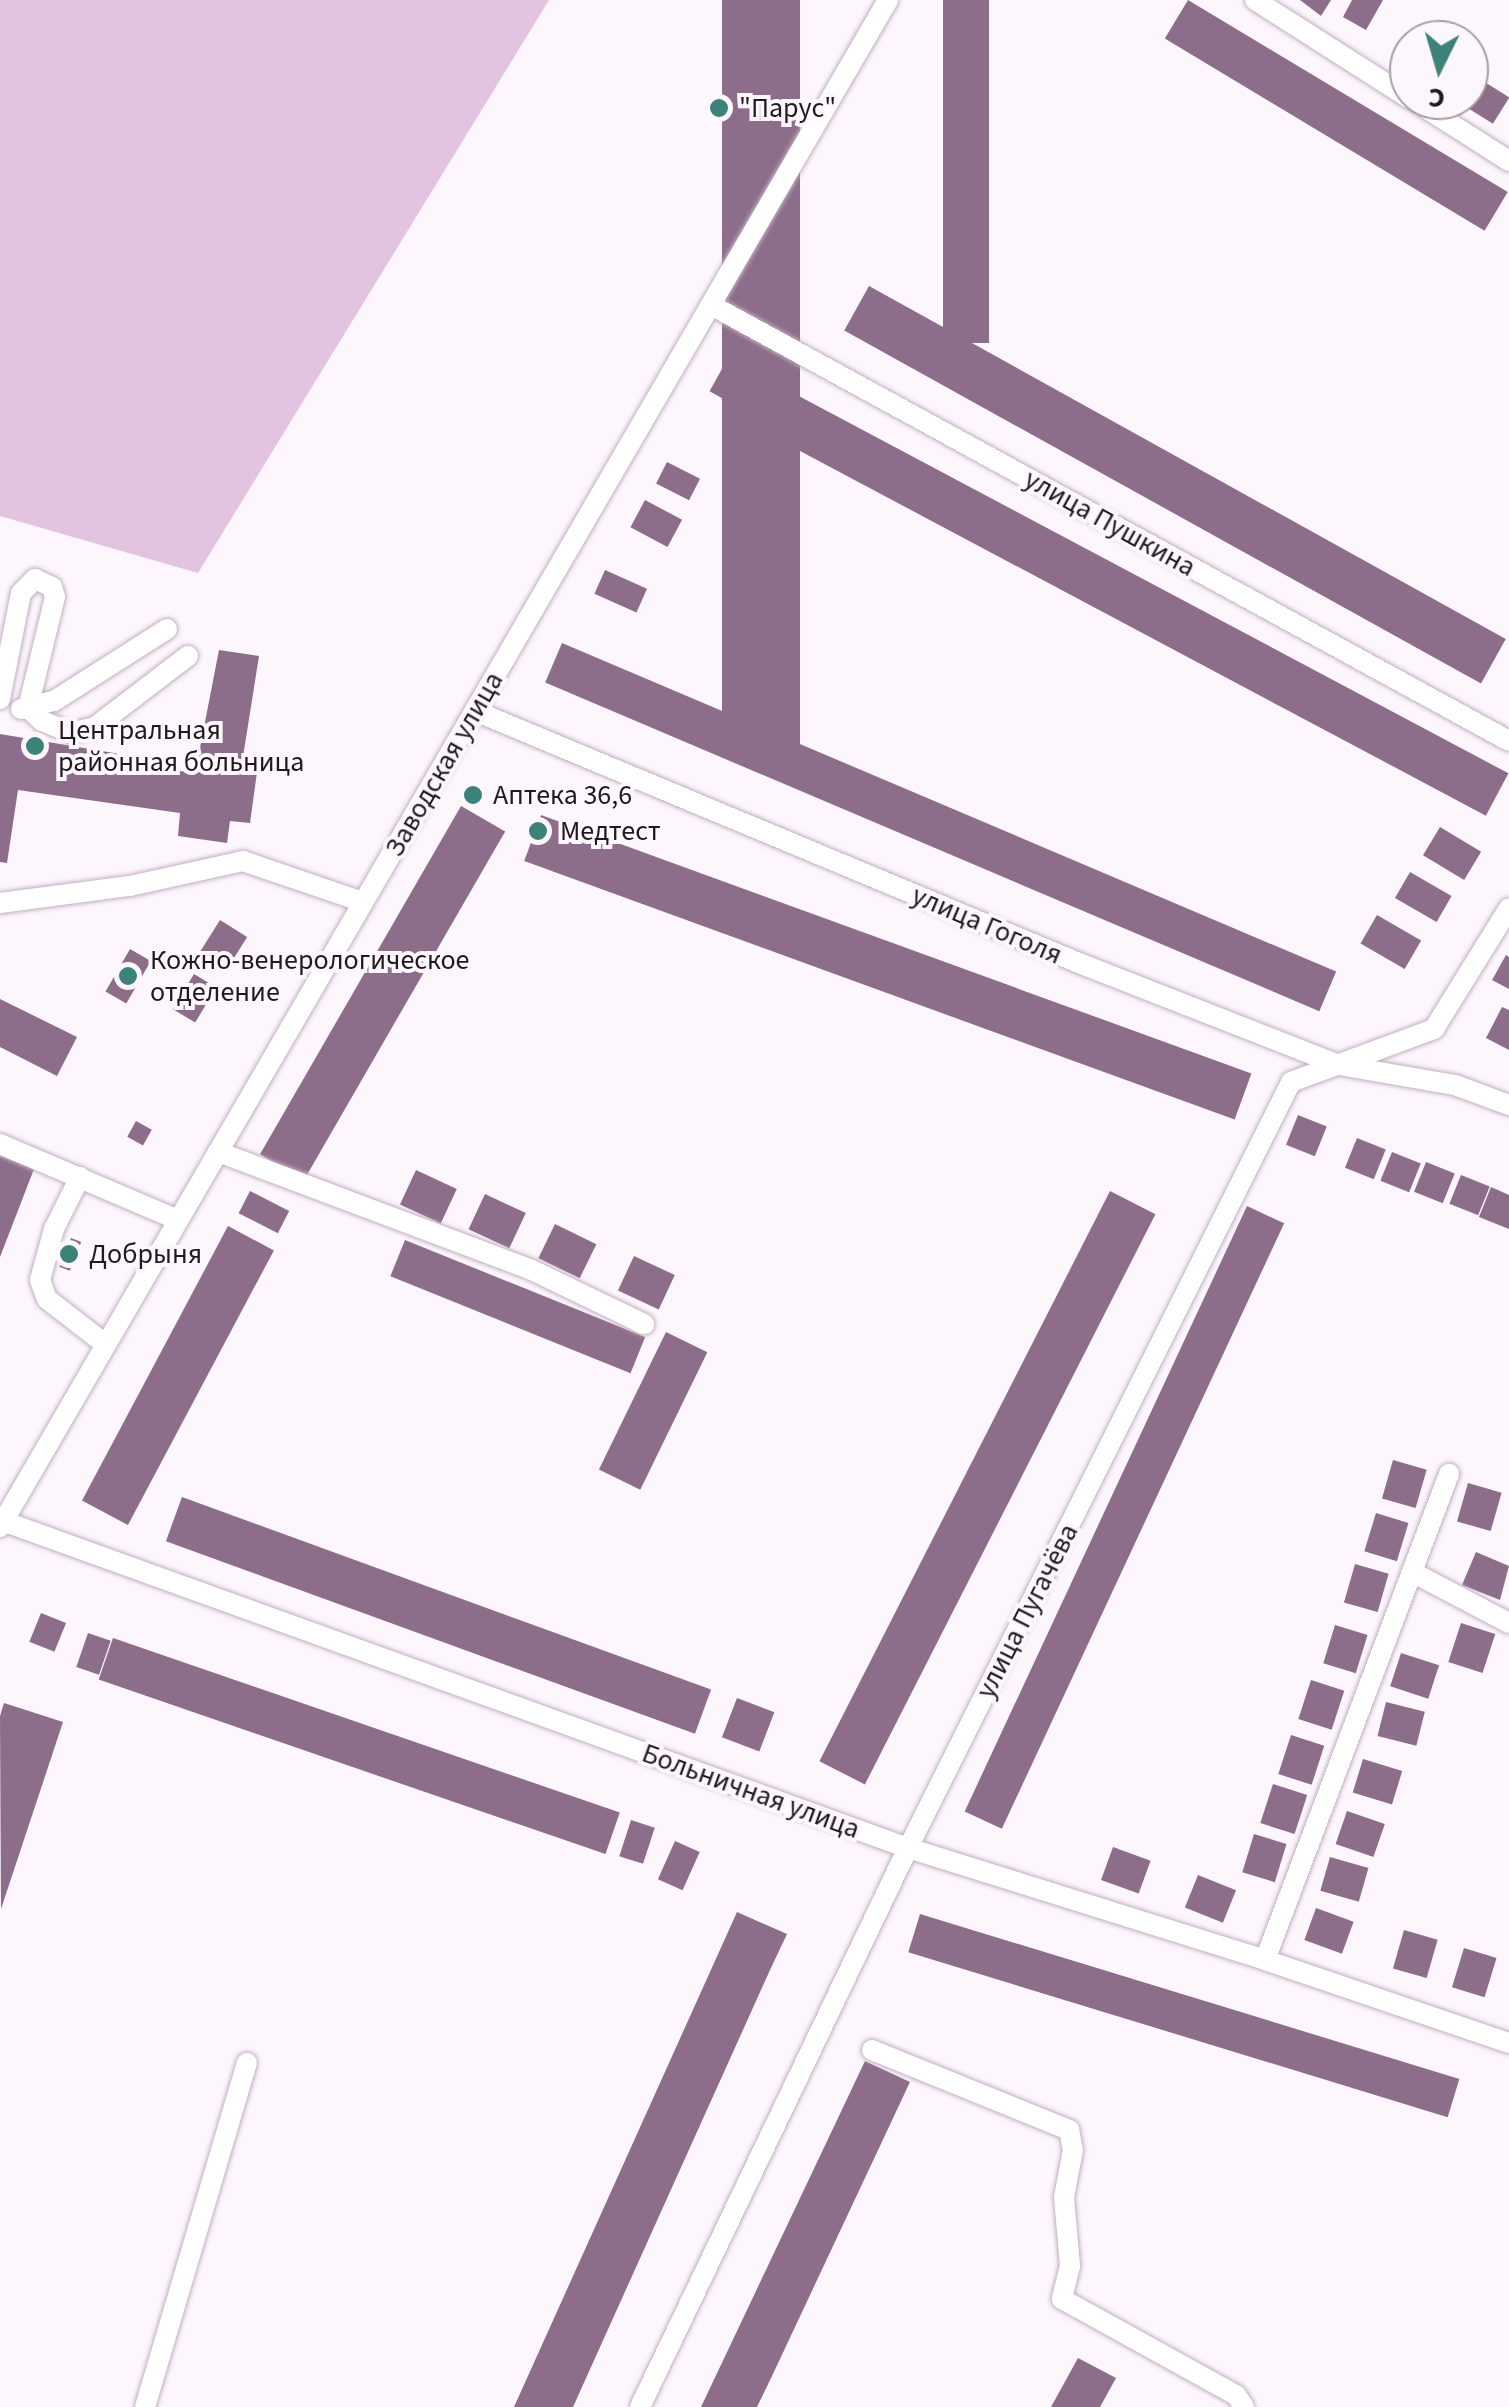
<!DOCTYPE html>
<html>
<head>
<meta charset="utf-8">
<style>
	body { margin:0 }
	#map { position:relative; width:1509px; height:2407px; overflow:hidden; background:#fdf6fd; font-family:"Source Sans 3",sans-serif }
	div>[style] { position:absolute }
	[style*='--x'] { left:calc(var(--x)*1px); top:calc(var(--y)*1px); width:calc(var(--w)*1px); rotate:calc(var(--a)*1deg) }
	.green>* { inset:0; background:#e2c3e0 }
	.building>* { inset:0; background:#8c6d8a; transform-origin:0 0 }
	.roads { filter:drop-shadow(0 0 2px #c1afc0) drop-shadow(0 0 2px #c1afc0) }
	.minor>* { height:20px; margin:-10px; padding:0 10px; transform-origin:10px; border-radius:10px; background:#fff }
	.dots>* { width:28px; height:28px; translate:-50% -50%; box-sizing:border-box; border:5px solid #fdf6fd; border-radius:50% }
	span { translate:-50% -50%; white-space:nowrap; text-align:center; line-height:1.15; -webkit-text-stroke:8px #fdf6fd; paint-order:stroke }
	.poi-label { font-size:28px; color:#201a20 }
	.left { translate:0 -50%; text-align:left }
	.street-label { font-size:28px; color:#201a20 }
	.north { position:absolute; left:1389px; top:20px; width:100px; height:100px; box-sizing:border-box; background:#fdf6fd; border:2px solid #a59ea5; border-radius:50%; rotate:185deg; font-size:28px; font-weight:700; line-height:40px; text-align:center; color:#201a20 }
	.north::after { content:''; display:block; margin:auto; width:35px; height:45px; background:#3d8278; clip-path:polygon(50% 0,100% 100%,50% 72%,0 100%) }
</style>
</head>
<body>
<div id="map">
	<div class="green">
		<i style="clip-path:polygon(0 0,549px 0,198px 573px,0 516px)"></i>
	</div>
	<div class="building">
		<i style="left:722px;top:0;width:78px;height:752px"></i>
		<i style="left:943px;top:0;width:46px;height:343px"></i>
		<i style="left:1188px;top:0;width:373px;height:45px;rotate:31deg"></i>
		<i style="clip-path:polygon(1300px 0,1331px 0,1321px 16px)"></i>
		<i style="clip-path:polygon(1352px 0,1383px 0,1366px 30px,1343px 17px)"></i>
		<i style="clip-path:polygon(1420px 24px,1448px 40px,1411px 40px)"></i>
		<i style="left:1483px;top:81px;width:31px;height:31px;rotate:32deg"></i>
		<i style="left:869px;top:286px;width:728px;height:51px;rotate:29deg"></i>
		<i style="left:728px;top:358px;width:23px;height:38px;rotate:29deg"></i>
		<i style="left:780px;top:386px;width:825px;height:48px;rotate:28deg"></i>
		<i style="left:667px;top:462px;width:37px;height:24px;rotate:27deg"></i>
		<i style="left:645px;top:500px;width:42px;height:31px;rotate:28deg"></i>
		<i style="left:605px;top:570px;width:46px;height:26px;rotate:24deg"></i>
		<i style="left:562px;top:643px;width:841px;height:43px;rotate:23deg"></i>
		<i style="clip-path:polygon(219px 650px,259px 656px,242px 763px,258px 765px,250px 823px,230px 821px,227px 843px,178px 836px,180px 813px,18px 790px,7px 863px,0 862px,0 734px,138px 757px,137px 766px,188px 772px,198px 758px)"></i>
		<i style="left:461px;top:806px;width:51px;height:402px;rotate:30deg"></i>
		<i style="left:541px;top:815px;width:756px;height:49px;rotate:20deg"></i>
		<i style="left:1440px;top:827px;width:48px;height:33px;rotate:31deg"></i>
		<i style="left:1410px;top:872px;width:48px;height:30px;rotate:30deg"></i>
		<i style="left:1377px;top:915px;width:51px;height:33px;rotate:30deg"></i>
		<i style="left:220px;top:920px;width:32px;height:42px;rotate:32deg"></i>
		<i style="left:130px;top:949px;width:24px;height:49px;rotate:30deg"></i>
		<i style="clip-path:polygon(1506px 955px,1509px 957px,1509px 989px,1492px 980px)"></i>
		<i style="left:194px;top:974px;width:26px;height:41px;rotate:31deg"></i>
		<i style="clip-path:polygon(0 999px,77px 1037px,57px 1076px,0 1047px)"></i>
		<i style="clip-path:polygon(1502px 1007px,1509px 1010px,1509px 1050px,1486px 1038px)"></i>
		<i style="left:1298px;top:1115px;width:31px;height:32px;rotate:22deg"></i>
		<i style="left:136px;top:1121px;width:18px;height:18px;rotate:29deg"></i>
		<i style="left:1357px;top:1138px;width:31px;height:32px;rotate:22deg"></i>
		<i style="left:1392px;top:1152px;width:31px;height:31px;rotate:22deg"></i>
		<i style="clip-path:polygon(0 1156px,34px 1169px,0 1257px)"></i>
		<i style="left:1426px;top:1162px;width:31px;height:32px;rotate:22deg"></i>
		<i style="left:416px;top:1170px;width:45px;height:38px;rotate:25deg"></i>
		<i style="left:1461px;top:1175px;width:31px;height:31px;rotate:22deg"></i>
		<i style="clip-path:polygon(1491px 1187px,1509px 1195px,1509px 1229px,1479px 1217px)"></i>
		<i style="left:250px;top:1191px;width:44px;height:25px;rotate:27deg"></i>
		<i style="left:1110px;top:1191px;width:51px;height:640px;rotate:27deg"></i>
		<i style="left:485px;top:1194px;width:45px;height:39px;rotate:25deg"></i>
		<i style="left:1247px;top:1206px;width:41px;height:668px;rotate:25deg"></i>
		<i style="left:555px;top:1224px;width:46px;height:38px;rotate:26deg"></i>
		<i style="left:228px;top:1226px;width:52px;height:311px;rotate:28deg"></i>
		<i style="left:71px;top:1238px;width:11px;height:31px;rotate:22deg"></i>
		<i style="left:405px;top:1240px;width:259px;height:39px;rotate:22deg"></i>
		<i style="left:634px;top:1256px;width:45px;height:38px;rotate:25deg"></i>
		<i style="left:666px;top:1332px;width:46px;height:153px;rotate:26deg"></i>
		<i style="left:1393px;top:1460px;width:35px;height:40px;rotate:16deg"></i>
		<i style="left:1468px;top:1483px;width:35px;height:40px;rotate:16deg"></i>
		<i style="left:182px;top:1497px;width:563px;height:47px;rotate:20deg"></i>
		<i style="left:1376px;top:1513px;width:34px;height:40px;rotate:17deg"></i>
		<i style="clip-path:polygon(1476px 1552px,1509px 1566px,1500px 1600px,1462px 1585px)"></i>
		<i style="left:1355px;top:1564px;width:35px;height:40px;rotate:16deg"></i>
		<i style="left:41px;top:1613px;width:27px;height:31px;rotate:22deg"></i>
		<i style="left:1461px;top:1623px;width:36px;height:41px;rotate:18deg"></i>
		<i style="left:1335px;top:1625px;width:34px;height:40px;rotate:17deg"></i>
		<i style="left:88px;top:1633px;width:24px;height:36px;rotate:19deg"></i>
		<i style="left:113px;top:1638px;width:536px;height:44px;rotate:19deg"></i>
		<i style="left:1401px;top:1653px;width:40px;height:35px;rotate:18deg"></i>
		<i style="left:1311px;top:1680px;width:35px;height:41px;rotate:18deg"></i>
		<i style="left:737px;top:1698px;width:40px;height:42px;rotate:21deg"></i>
		<i style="left:1386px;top:1702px;width:40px;height:35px;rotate:14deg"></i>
		<i style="clip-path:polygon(4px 1703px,63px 1722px,1px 1909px,0 1716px)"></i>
		<i style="left:1291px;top:1735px;width:35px;height:41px;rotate:18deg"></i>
		<i style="left:1363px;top:1759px;width:41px;height:35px;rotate:17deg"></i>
		<i style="left:1273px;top:1784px;width:36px;height:41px;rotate:18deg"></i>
		<i style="left:1347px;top:1811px;width:40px;height:35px;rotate:19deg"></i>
		<i style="left:631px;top:1820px;width:25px;height:38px;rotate:18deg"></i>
		<i style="left:1254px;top:1834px;width:34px;height:40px;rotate:17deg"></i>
		<i style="left:675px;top:1841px;width:27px;height:42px;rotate:24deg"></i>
		<i style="left:1113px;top:1847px;width:40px;height:35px;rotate:20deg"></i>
		<i style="left:1330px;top:1857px;width:40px;height:35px;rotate:16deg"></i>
		<i style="left:1198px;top:1875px;width:41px;height:35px;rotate:22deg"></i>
		<i style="left:1316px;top:1908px;width:40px;height:34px;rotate:20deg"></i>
		<i style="clip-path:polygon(737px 1912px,787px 1934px,770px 1970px,573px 2407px,514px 2407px)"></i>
		<i style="left:920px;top:1914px;width:564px;height:40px;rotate:17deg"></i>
		<i style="left:1404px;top:1930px;width:35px;height:40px;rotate:16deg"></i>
		<i style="left:1464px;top:1948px;width:34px;height:41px;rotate:17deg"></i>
		<i style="clip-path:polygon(865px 2061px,910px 2082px,772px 2376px,757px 2407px,701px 2407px)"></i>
		<i style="clip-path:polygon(1078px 2358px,1116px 2378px,1100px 2407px,1051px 2407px)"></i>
	</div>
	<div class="roads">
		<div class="minor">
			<i style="--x:1255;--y:0;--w:183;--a:32.5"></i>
			<i style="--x:1413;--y:100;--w:114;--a:32.4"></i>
			<i style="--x:711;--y:305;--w:909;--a:28.65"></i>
			<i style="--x:0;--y:699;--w:108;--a:-78.8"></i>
			<i style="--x:21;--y:593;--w:20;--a:-45"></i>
			<i style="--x:35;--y:579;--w:19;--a:25"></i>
			<i style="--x:52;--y:587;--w:10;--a:73"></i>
			<i style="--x:55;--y:597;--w:114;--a:103.7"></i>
			<i style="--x:28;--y:708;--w:19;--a:43"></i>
			<i style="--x:42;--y:721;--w:31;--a:22"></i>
			<i style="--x:71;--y:733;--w:25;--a:-14"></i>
			<i style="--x:95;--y:727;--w:117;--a:-37.4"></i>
			<i style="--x:21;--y:709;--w:34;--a:-14"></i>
			<i style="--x:54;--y:701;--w:134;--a:-32.5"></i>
			<i style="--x:475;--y:711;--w:654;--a:22.65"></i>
			<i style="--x:1079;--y:963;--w:279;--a:21.4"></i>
			<i style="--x:1339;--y:1065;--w:118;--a:9.8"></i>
			<i style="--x:1455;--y:1085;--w:58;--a:20.3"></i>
			<i style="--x:0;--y:903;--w:131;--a:-7.5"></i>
			<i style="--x:130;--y:886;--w:116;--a:-12.5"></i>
			<i style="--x:243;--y:861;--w:127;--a:18.9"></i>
			<i style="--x:0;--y:1144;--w:194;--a:23.1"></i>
			<i style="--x:218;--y:1152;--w:333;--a:20.6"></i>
			<i style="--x:530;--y:1269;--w:127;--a:25.8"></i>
			<i style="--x:80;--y:1177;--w:58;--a:116.6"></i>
			<i style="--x:54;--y:1229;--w:53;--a:105.4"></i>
			<i style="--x:40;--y:1280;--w:20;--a:70"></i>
			<i style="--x:47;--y:1299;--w:73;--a:37.8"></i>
			<i style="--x:0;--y:1520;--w:965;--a:19.86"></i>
			<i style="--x:908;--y:1848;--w:374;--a:17.4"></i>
			<i style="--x:1265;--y:1960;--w:258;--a:18.8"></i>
			<i style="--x:0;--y:1527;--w:1766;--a:-59.82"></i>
			<i style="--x:1412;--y:1572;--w:110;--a:27.7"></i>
			<i style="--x:1265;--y:1960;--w:520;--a:-69.26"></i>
			<i style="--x:872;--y:2050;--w:213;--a:22.1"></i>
			<i style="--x:1069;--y:2130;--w:20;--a:79"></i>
			<i style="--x:1073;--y:2150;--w:48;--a:100.8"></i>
			<i style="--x:1064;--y:2197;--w:69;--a:85"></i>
			<i style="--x:1070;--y:2266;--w:34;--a:104"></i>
			<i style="--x:1062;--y:2299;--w:199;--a:28.9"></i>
			<i style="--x:1236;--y:2395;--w:14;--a:56"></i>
			<i style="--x:145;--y:2407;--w:359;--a:-73.5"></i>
			<i style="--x:640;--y:2407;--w:620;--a:-64.39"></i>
			<i style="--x:908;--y:1848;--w:856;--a:-63.43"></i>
			<i style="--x:1291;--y:1082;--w:153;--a:-20.3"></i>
			<i style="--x:1434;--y:1029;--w:142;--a:-58.2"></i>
		</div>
	</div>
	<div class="dots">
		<i style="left:719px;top:108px;background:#3d8278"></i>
		<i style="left:35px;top:746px;background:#3d8278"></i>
		<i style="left:473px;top:795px;background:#3d8278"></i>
		<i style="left:538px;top:831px;background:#3d8278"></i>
		<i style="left:128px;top:976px;background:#3d8278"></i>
		<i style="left:69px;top:1254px;background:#3d8278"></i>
	</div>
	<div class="poi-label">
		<span class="left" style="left:739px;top:108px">"Парус"</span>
		<span class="left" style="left:58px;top:746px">Центральная<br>районная больница</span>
		<span class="left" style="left:493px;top:795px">Аптека 36,6</span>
		<span class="left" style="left:560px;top:831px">Медтест</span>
		<span class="left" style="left:150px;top:976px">Кожно-венерологическое<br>отделение</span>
		<span class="left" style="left:89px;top:1254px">Добрыня</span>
	</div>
	<div class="street-label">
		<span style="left:1110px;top:523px;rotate:29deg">улица Пушкина</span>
		<span style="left:444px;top:764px;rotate:-60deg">Заводская улица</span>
		<span style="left:987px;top:925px;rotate:23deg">улица Гоголя</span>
		<span style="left:1027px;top:1611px;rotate:-63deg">улица Пугачёва</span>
		<span style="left:751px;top:1791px;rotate:20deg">Больничная улица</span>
	</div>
	<div class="north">С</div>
</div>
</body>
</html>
